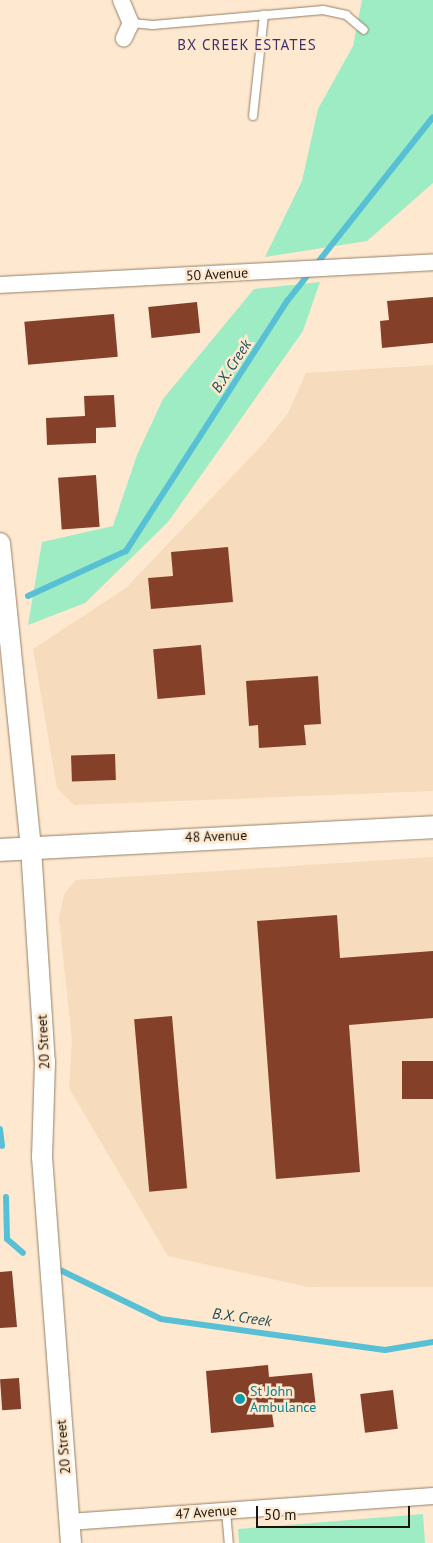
<!DOCTYPE html>
<html>
<head>
<meta charset="utf-8">
<style>
	body { margin:0 }
	#map { position:relative; width:433px; height:1543px; overflow:hidden; background:#fee8cf; font-family:"PT Sans",sans-serif }
	div>[style] { position:absolute }
	[style*='--x'] { left:calc(var(--x)*1px); top:calc(var(--y)*1px); width:calc(var(--w)*1px); rotate:calc(var(--a)*1deg) }
	.built>* { inset:0; background:#f6dbbc }
	.green>* { inset:0; background:#9eecc4 }
	.stream>* { height:6px; margin:-3px; padding:0 3px; transform-origin:3px; border-radius:3px; background:#58c0d5 }
	.building>* { inset:0; background:#844028; transform-origin:0 0 }
	.roads { filter:drop-shadow(0 0 1px #94806a) drop-shadow(0 0 1px #94806a) }
	.service>* { height:8px; margin:-4px; padding:0 4px; transform-origin:4px; border-radius:4px; background:#fff }
	.minor>* { height:16px; margin:-8px; padding:0 8px; transform-origin:8px; border-radius:8px; background:#fff }
	.tertiary>* { height:20px; margin:-10px; padding:0 10px; transform-origin:10px; border-radius:10px; background:#fff }
	.secondary>* { height:22px; margin:-11px; padding:0 11px; transform-origin:11px; border-radius:11px; background:#fff }
	.dots>* { width:14px; height:14px; translate:-50% -50%; box-sizing:border-box; border:2px solid #fee8cf; border-radius:50% }
	span { translate:-50% -50%; white-space:nowrap; text-align:center; line-height:1.15; -webkit-text-stroke:5px #fee8cf; paint-order:stroke }
	.street-label { font-size:14px; color:#1c150c }
	.culture-label { font-size:14px; color:#0d838f }
	.left { translate:0 -50%; text-align:left }
	.neighbourhood-label { font-size:15px; color:#3f2f6b; letter-spacing:1px }
	.water-label { font-size:15px; color:#214f58; font-style:italic }
	.scale { position:absolute; left:256px; top:1506px; width:154px; height:22px; box-sizing:border-box; border:2px solid #1c150c; border-top:0; padding-left:6px; font-size:15px; line-height:18px; white-space:nowrap; color:#1c150c; -webkit-text-stroke:4px #fee8cf; paint-order:stroke }
</style>
</head>
<body>
<div id="map">
	<div class="built">
		<i style="clip-path:polygon(433px 365px,433px 791px,74px 805px,57px 788px,33px 649px,126px 588px,265px 442px,288px 413px,306px 373px)"></i>
		<i style="clip-path:polygon(433px 857px,433px 1287px,308px 1287px,168px 1256px,69px 1088px,72px 1040px,59px 918px,64px 894px,76px 880px)"></i>
	</div>
	<div class="green">
		<i style="clip-path:polygon(362px 0,433px 0,433px 183px,367px 241px,265px 257px,302px 181px,318px 109px,353px 46px)"></i>
		<i style="clip-path:polygon(320px 282px,303px 331px,168px 522px,85px 603px,28px 625px,42px 542px,113px 526px,137px 455px,163px 399px,254px 289px)"></i>
		<i style="clip-path:polygon(423px 1514px,425px 1543px,239px 1543px,238px 1529px)"></i>
	</div>
	<div class="stream">
		<i style="--x:28;--y:596;--w:108;--a:-24.7"></i>
		<i style="--x:126;--y:551;--w:299;--a:-57.2"></i>
		<i style="--x:288;--y:300;--w:233;--a:-51.6"></i>
		<i style="--x:0;--y:1129;--w:17;--a:83"></i>
		<i style="--x:6;--y:1197;--w:42;--a:88.6"></i>
		<i style="--x:7;--y:1239;--w:21;--a:41"></i>
		<i style="--x:58;--y:1269;--w:114;--a:25.9"></i>
		<i style="--x:161;--y:1319;--w:226;--a:7.9"></i>
		<i style="--x:385;--y:1350;--w:49;--a:-9.5"></i>
	</div>
	<div class="building">
		<i style="clip-path:polygon(433px 297px,433px 343px,382px 348px,380px 321px,389px 320px,387px 301px)"></i>
		<i style="left:197px;top:302px;width:31px;height:49px;rotate:84deg"></i>
		<i style="left:114px;top:314px;width:43px;height:90px;rotate:85deg"></i>
		<i style="clip-path:polygon(114px 395px,116px 427px,96px 428px,96px 443px,47px 445px,46px 418px,85px 416px,84px 396px)"></i>
		<i style="left:96px;top:475px;width:52px;height:38px;rotate:86deg"></i>
		<i style="clip-path:polygon(228px 547px,233px 602px,151px 609px,148px 578px,173px 576px,171px 552px)"></i>
		<i style="left:201px;top:645px;width:50px;height:48px;rotate:85deg"></i>
		<i style="clip-path:polygon(318px 676px,321px 724px,304px 725px,306px 745px,259px 748px,258px 725px,249px 726px,246px 681px)"></i>
		<i style="left:115px;top:754px;width:26px;height:44px;rotate:88deg"></i>
		<i style="clip-path:polygon(337px 915px,340px 958px,433px 951px,433px 1018px,349px 1025px,360px 1172px,276px 1179px,257px 921px)"></i>
		<i style="left:172px;top:1016px;width:173px;height:38px;rotate:85deg"></i>
		<i style="left:433px;top:1061px;width:38px;height:31px;rotate:90deg"></i>
		<i style="clip-path:polygon(12px 1271px,17px 1327px,0 1328px,0 1272px)"></i>
		<i style="clip-path:polygon(268px 1365px,269px 1377px,312px 1373px,316px 1408px,272px 1413px,274px 1427px,211px 1433px,206px 1371px)"></i>
		<i style="left:19px;top:1378px;width:31px;height:19px;rotate:86deg"></i>
		<i style="left:393px;top:1390px;width:39px;height:33px;rotate:83deg"></i>
	</div>
	<div class="roads">
		<div class="service">
			<i style="--x:131;--y:23;--w:22;--a:5"></i>
			<i style="--x:153;--y:25;--w:171;--a:-5"></i>
			<i style="--x:323;--y:10;--w:24;--a:12"></i>
			<i style="--x:346;--y:15;--w:23;--a:40"></i>
			<i style="--x:253;--y:116;--w:102;--a:-83.8"></i>
			<i style="--x:226;--y:1511;--w:32;--a:85"></i>
		</div>
		<div class="minor">
			<i style="--x:121;--y:0;--w:25;--a:67"></i>
			<i style="--x:131;--y:23;--w:17;--a:115"></i>
			<i style="--x:0;--y:285;--w:434;--a:-3"></i>
			<i style="--x:69;--y:1522;--w:365;--a:-4.1"></i>
		</div>
		<div class="tertiary">
			<i style="--x:0;--y:543;--w:307;--a:84.2"></i>
			<i style="--x:31;--y:848;--w:214;--a:86.3"></i>
			<i style="--x:45;--y:1062;--w:95;--a:91.8"></i>
			<i style="--x:42;--y:1157;--w:387;--a:85.7"></i>
		</div>
		<div class="secondary">
			<i style="--x:0;--y:850;--w:434;--a:-3"></i>
		</div>
	</div>
	<div class="dots">
		<i style="left:240px;top:1399px;background:#0f9aa8"></i>
	</div>
	<div class="street-label">
		<span style="left:217px;top:274px;rotate:-3deg">50 Avenue</span>
		<span style="left:216px;top:836px;rotate:-2deg">48 Avenue</span>
		<span style="left:43px;top:1042px;rotate:-93deg">20 Street</span>
		<span style="left:63px;top:1447px;rotate:-95deg">20 Street</span>
		<span style="left:206px;top:1512px;rotate:-4deg">47 Avenue</span>
	</div>
	<div class="culture-label">
		<span class="left" style="left:250px;top:1399px">St John<br>Ambulance</span>
	</div>
	<div class="neighbourhood-label">
		<span style="left:247px;top:45px">BX CREEK ESTATES</span>
	</div>
	<div class="water-label">
		<span style="left:231px;top:366px;rotate:-57deg">B.X. Creek</span>
		<span style="left:242px;top:1317px;rotate:8deg">B.X. Creek</span>
	</div>
	<div class="scale">50 m</div>
</div>
</body>
</html>
